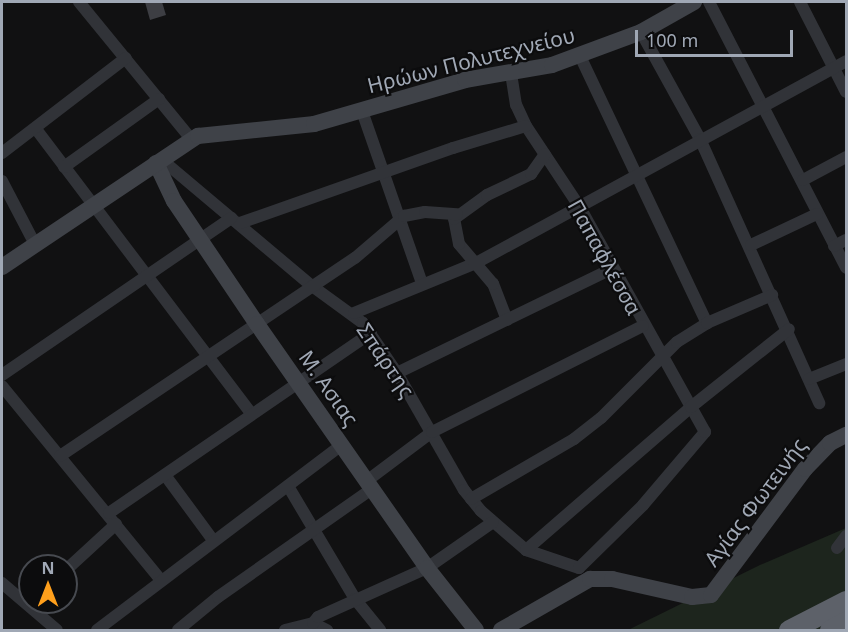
<!DOCTYPE html>
<html>
<head>
<meta charset="utf-8">
<style>
	body { margin:0 }
	#map { position:relative; width:848px; height:632px; overflow:hidden; background:#111112; font-family:"Noto Sans",sans-serif }
	div>[style] { position:absolute }
	[style*='--x'] { left:calc(var(--x)*1px); top:calc(var(--y)*1px); width:calc(var(--w)*1px); rotate:calc(var(--a)*1deg) }
	.green>* { inset:0; background:#1d251d }
	.building>* { inset:0; background:#3d3e43 }
	.street>* { height:12px; margin:-6px; padding:0 6px; transform-origin:6px; border-radius:6px; background:#313338 }
	.secondary>* { height:16px; margin:-8px; padding:0 8px; transform-origin:8px; border-radius:8px; background:#3f4248 }
	.highway>* { height:21px; margin:-10.5px; padding:0 10.5px; transform-origin:10.5px; border-radius:10.5px; background:#5d6169 }
	span { translate:-50% -50%; white-space:nowrap; text-align:center; line-height:1.15; -webkit-text-stroke:4.5px #0c0c0d; paint-order:stroke }
	.street-label { font-size:21px; color:#a0a8b5 }
	.frame { position:absolute; inset:0; border:3px solid #a0a8b5; pointer-events:none }
	.north { position:absolute; left:18px; top:554px; width:60px; height:60px; box-sizing:border-box; background:#0c0c0d; border:2px solid #474a50; border-radius:50%; rotate:0deg; font-size:16px; font-weight:700; line-height:24px; text-align:center; color:#a0a8b5 }
	.north::after { content:''; display:block; margin:auto; width:21px; height:27px; background:#ffa01c; clip-path:polygon(50% 0,100% 100%,50% 72%,0 100%) }
	.scale { position:absolute; left:635px; top:30px; width:158px; height:27px; box-sizing:border-box; border:3px solid #a0a8b5; border-top:0; padding-left:8px; font-size:18px; line-height:21px; white-space:nowrap; color:#a0a8b5; -webkit-text-stroke:4px #0c0c0d; paint-order:stroke }
</style>
</head>
<body>
<div id="map">
	<div class="green">
		<i style="clip-path:polygon(846px 528px,846px 630px,628px 630px,760px 565px)"></i>
	</div>
	<div class="building">
		<i style="clip-path:polygon(145px 2px,162px 2px,166px 15px,150px 20px)"></i>
	</div>
	<div class="street">
		<i style="--x:79;--y:2;--w:177;--a:50.7"></i>
		<i style="--x:709;--y:2;--w:299;--a:62.7"></i>
		<i style="--x:800;--y:2;--w:101;--a:62.9"></i>
		<i style="--x:641;--y:32;--w:122;--a:61.1"></i>
		<i style="--x:700;--y:139;--w:290;--a:65.7"></i>
		<i style="--x:580;--y:56;--w:296;--a:64.6"></i>
		<i style="--x:362;--y:111;--w:182;--a:70.8"></i>
		<i style="--x:36;--y:129;--w:356;--a:52.9"></i>
		<i style="--x:2;--y:153;--w:156;--a:-37.5"></i>
		<i style="--x:161;--y:159;--w:197;--a:40.1"></i>
		<i style="--x:312;--y:286;--w:63;--a:36"></i>
		<i style="--x:363;--y:323;--w:60;--a:55.8"></i>
		<i style="--x:397;--y:373;--w:135;--a:60.2"></i>
		<i style="--x:464;--y:490;--w:27;--a:51"></i>
		<i style="--x:481;--y:511;--w:60;--a:40.9"></i>
		<i style="--x:526;--y:550;--w:56;--a:18.8"></i>
		<i style="--x:579;--y:568;--w:90;--a:-44.5"></i>
		<i style="--x:643;--y:505;--w:96;--a:-49.7"></i>
		<i style="--x:705;--y:432;--w:259;--a:-119.1"></i>
		<i style="--x:579;--y:206;--w:96;--a:-123.5"></i>
		<i style="--x:526;--y:126;--w:23;--a:-115"></i>
		<i style="--x:516;--y:105;--w:31;--a:-99"></i>
		<i style="--x:64;--y:167;--w:117;--a:-35.6"></i>
		<i style="--x:803;--y:180;--w:49;--a:-28.1"></i>
		<i style="--x:2;--y:181;--w:71;--a:62.4"></i>
		<i style="--x:240;--y:223;--w:226;--a:-19.4"></i>
		<i style="--x:453;--y:148;--w:76;--a:-16.8"></i>
		<i style="--x:751;--y:245;--w:73;--a:-25.2"></i>
		<i style="--x:834;--y:246;--w:13;--a:-27"></i>
		<i style="--x:354;--y:313;--w:132;--a:-22.3"></i>
		<i style="--x:476;--y:263;--w:422;--a:-28.6"></i>
		<i style="--x:507;--y:320;--w:39;--a:-111"></i>
		<i style="--x:493;--y:284;--w:52;--a:-130.4"></i>
		<i style="--x:459;--y:244;--w:25;--a:-101"></i>
		<i style="--x:454;--y:219;--w:41;--a:-36"></i>
		<i style="--x:487;--y:195;--w:49;--a:-25.5"></i>
		<i style="--x:531;--y:174;--w:24;--a:-55"></i>
		<i style="--x:397;--y:373;--w:238;--a:-25.9"></i>
		<i style="--x:2;--y:375;--w:278;--a:-34.4"></i>
		<i style="--x:809;--y:379;--w:40;--a:-22"></i>
		<i style="--x:2;--y:386;--w:251;--a:50.7"></i>
		<i style="--x:60;--y:456;--w:355;--a:-33.9"></i>
		<i style="--x:355;--y:258;--w:65;--a:-40.6"></i>
		<i style="--x:404;--y:216;--w:21;--a:-11"></i>
		<i style="--x:425;--y:212;--w:32;--a:4"></i>
		<i style="--x:165;--y:475;--w:81;--a:53.6"></i>
		<i style="--x:368;--y:480;--w:80;--a:-36.9"></i>
		<i style="--x:432;--y:432;--w:236;--a:-26.7"></i>
		<i style="--x:288;--y:486;--w:131;--a:59.3"></i>
		<i style="--x:355;--y:599;--w:40;--a:51"></i>
		<i style="--x:471;--y:499;--w:119;--a:-30.2"></i>
		<i style="--x:574;--y:439;--w:34;--a:-38"></i>
		<i style="--x:601;--y:418;--w:107;--a:-45"></i>
		<i style="--x:677;--y:342;--w:36;--a:-32"></i>
		<i style="--x:707;--y:323;--w:71;--a:-23.3"></i>
		<i style="--x:109;--y:513;--w:318;--a:-34.5"></i>
		<i style="--x:837;--y:548;--w:15;--a:-53"></i>
		<i style="--x:526;--y:550;--w:218;--a:-40.9"></i>
		<i style="--x:691;--y:407;--w:125;--a:-38.5"></i>
		<i style="--x:66;--y:570;--w:68;--a:-42.6"></i>
		<i style="--x:2;--y:583;--w:72;--a:40.5"></i>
		<i style="--x:313;--y:623;--w:16;--a:27"></i>
		<i style="--x:97;--y:630;--w:307;--a:-37.1"></i>
		<i style="--x:178;--y:630;--w:52;--a:-39.5"></i>
		<i style="--x:218;--y:597;--w:189;--a:-35.1"></i>
		<i style="--x:285;--y:630;--w:29;--a:-14"></i>
		<i style="--x:313;--y:623;--w:8;--a:-50"></i>
		<i style="--x:318;--y:617;--w:120;--a:-24.2"></i>
		<i style="--x:427;--y:568;--w:80;--a:-34.9"></i>
	</div>
	<div class="secondary">
		<i style="--x:156;--y:163;--w:42;--a:64.7"></i>
		<i style="--x:174;--y:201;--w:148;--a:56"></i>
		<i style="--x:257;--y:324;--w:297;--a:55.1"></i>
		<i style="--x:427;--y:568;--w:79;--a:51.7"></i>
		<i style="--x:2;--y:267;--w:236;--a:-33.8"></i>
		<i style="--x:198;--y:136;--w:117;--a:-5.9"></i>
		<i style="--x:314;--y:124;--w:157;--a:-16.2"></i>
		<i style="--x:465;--y:80;--w:88;--a:-9.8"></i>
		<i style="--x:552;--y:65;--w:95;--a:-20.3"></i>
		<i style="--x:641;--y:32;--w:61;--a:-29.5"></i>
		<i style="--x:501;--y:630;--w:103;--a:-29.8"></i>
		<i style="--x:590;--y:579;--w:22;--a:0"></i>
		<i style="--x:612;--y:579;--w:82;--a:12.7"></i>
		<i style="--x:692;--y:597;--w:19;--a:-6"></i>
		<i style="--x:711;--y:595;--w:157;--a:-53.3"></i>
		<i style="--x:805;--y:469;--w:36;--a:-46"></i>
		<i style="--x:830;--y:443;--w:18;--a:-27"></i>
	</div>
	<div class="highway">
		<i style="--x:789;--y:630;--w:64;--a:-27"></i>
		<i style="--x:830;--y:630;--w:18;--a:-27"></i>
	</div>
	<div class="street-label">
		<span style="left:471px;top:60px;rotate:-14deg">Ηρώων Πολυτεχνείου</span>
		<span style="left:605px;top:257px;rotate:61deg">Παπαφλέσσα</span>
		<span style="left:386px;top:360px;rotate:56deg">Σπάρτης</span>
		<span style="left:329px;top:388px;rotate:55deg">Μ. Ασιας</span>
		<span style="left:755px;top:502px;rotate:-53deg">Αγίας Φωτεινής</span>
	</div>
	<div class="frame"></div>
	<div class="north">N</div>
	<div class="scale">100 m</div>
</div>
</body>
</html>
